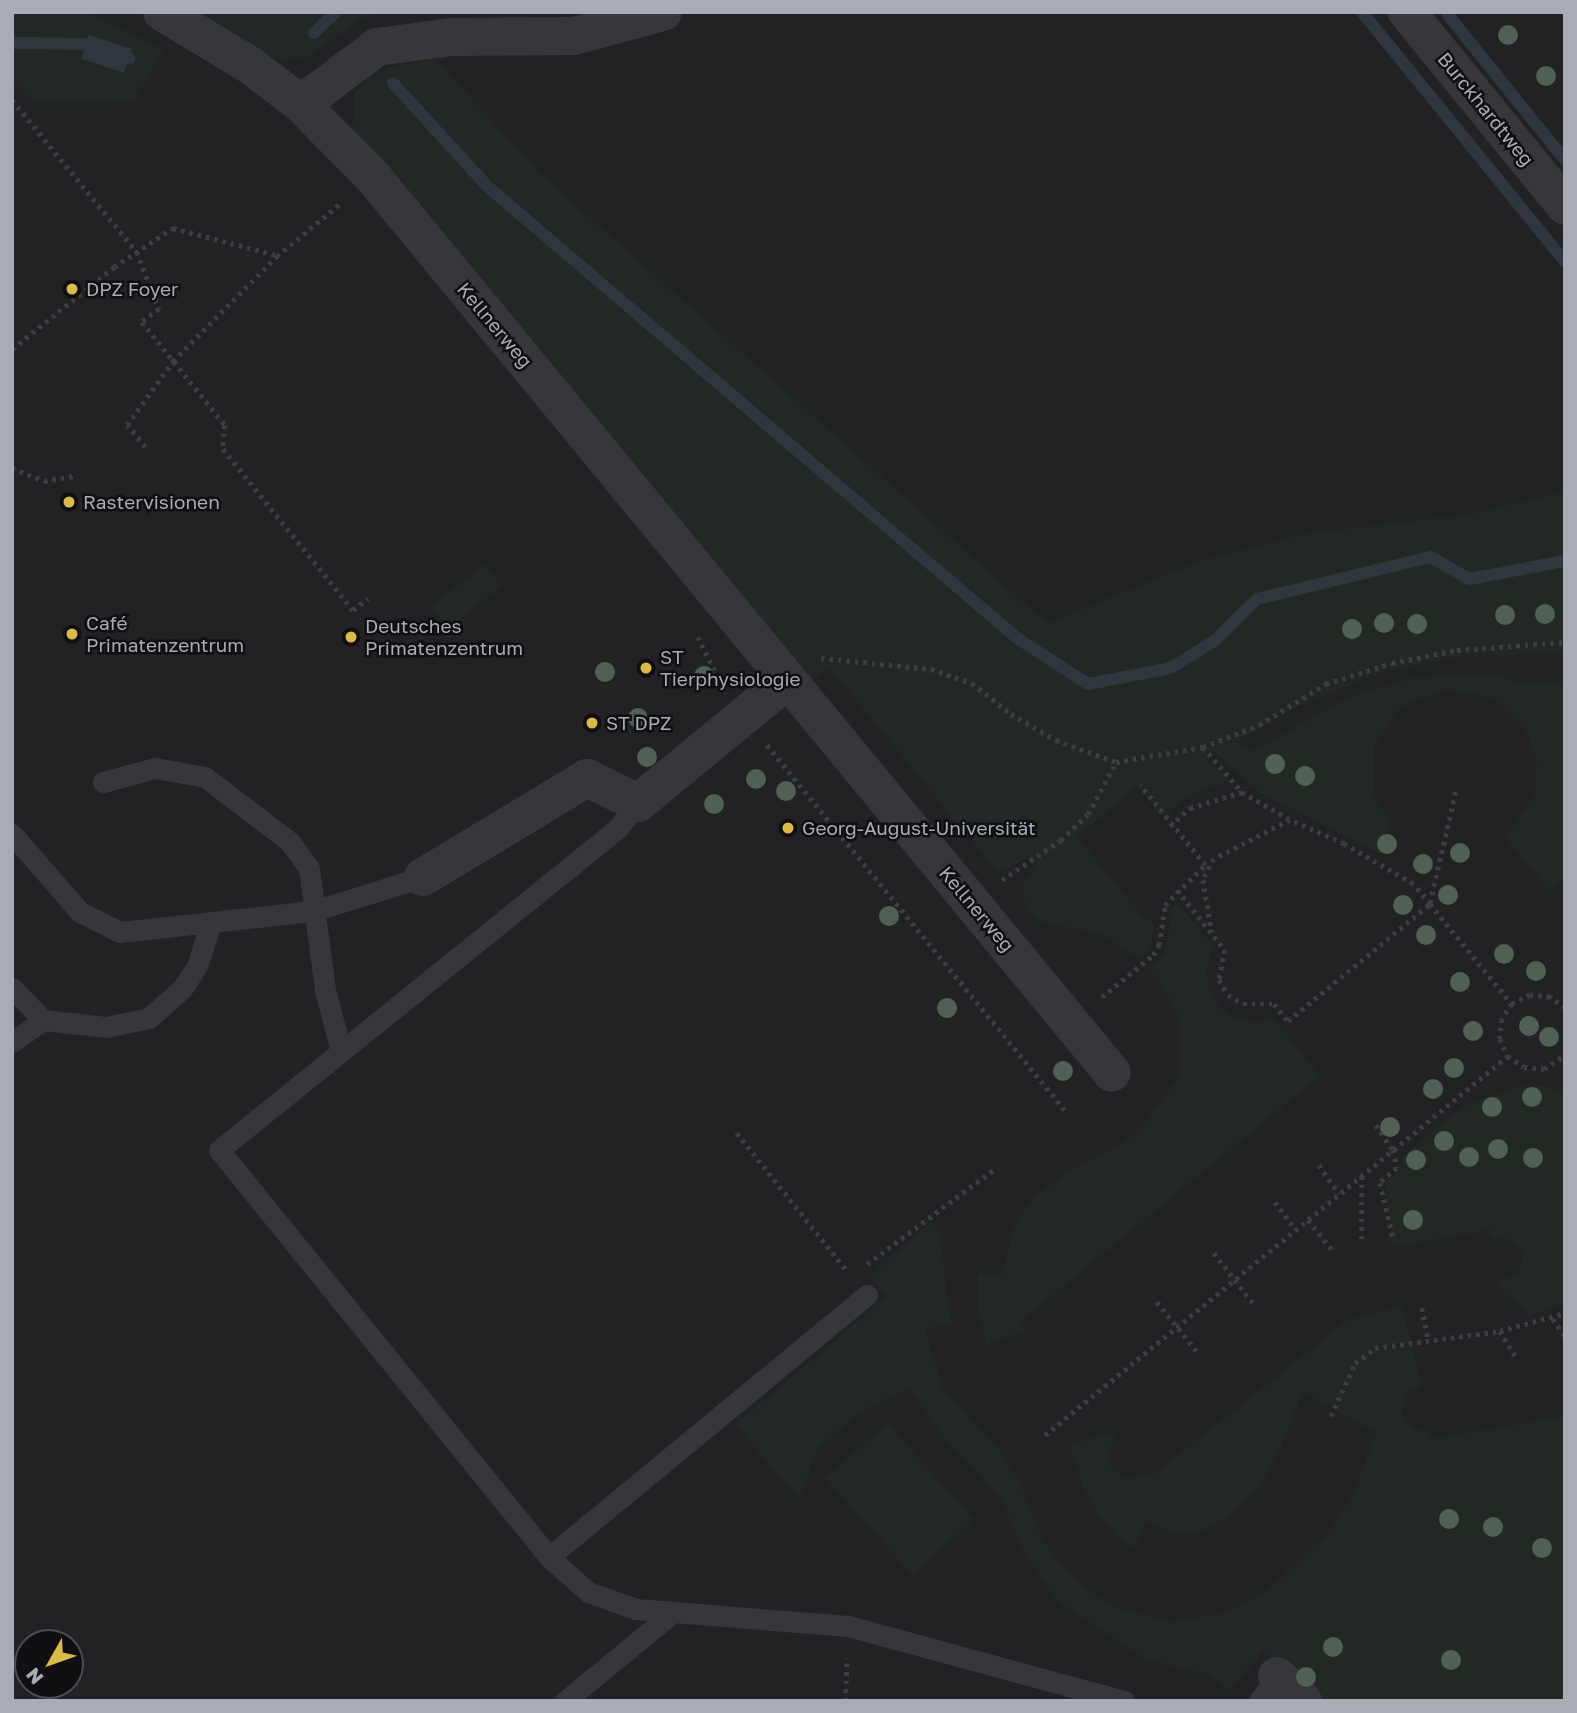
<!DOCTYPE html>
<html>
<head>
<meta charset="utf-8">
<style>
	body { margin:0 }
	#map { position:relative; width:1577px; height:1713px; overflow:hidden; background:#151517; font-family:"Golos Text",sans-serif }
	div>[style] { position:absolute }
	[style*='--x'] { left:calc(var(--x)*1px); top:calc(var(--y)*1px); width:calc(var(--w)*1px); rotate:calc(var(--a)*1deg) }
	.built>* { inset:0; background:#222123 }
	.green>* { inset:0; background:#222823; transform-origin:0 0 }
	.water>* { inset:0; background:#30363e; transform-origin:0 0 }
	.stream>* { height:12px; margin:-6px; padding:0 6px; transform-origin:6px; border-radius:6px; background:#30363e }
	.path>* { height:4.5px; margin-top:-2.25px; transform-origin:0; background:repeating-linear-gradient(90deg,#3d3e42 0 3.5px,transparent 0 8.5px) }
	.service>* { height:21px; margin:-10.5px; padding:0 10.5px; transform-origin:10.5px; border-radius:10.5px; background:#37373b }
	.minor>* { height:38px; margin:-19px; padding:0 19px; transform-origin:19px; border-radius:19px; background:#37373b }
	.trees>* { width:20px; height:20px; margin:-10px; border-radius:50%; background:#516055 }
	.dots>* { width:19px; height:19px; translate:-50% -50%; box-sizing:border-box; border:4px solid #101012; border-radius:50% }
	span { translate:-50% -50%; white-space:nowrap; text-align:center; line-height:1.15; -webkit-text-stroke:5px #101012; paint-order:stroke }
	.street-label { font-size:19px; color:#a9abb5 }
	.poi-label { font-size:19px; color:#a9abb5 }
	.left { translate:0 -50%; text-align:left }
	.frame { position:absolute; inset:0; border:14px solid #a9abb5; pointer-events:none }
	.north { position:absolute; left:14px; top:1629px; width:70px; height:70px; box-sizing:border-box; background:#101012; border:2px solid #4d4e53; border-radius:50%; rotate:230deg; font-size:19px; font-weight:700; line-height:28px; text-align:center; color:#a9abb5 }
	.north::after { content:''; display:block; margin:auto; width:24px; height:32px; background:#daba4a; clip-path:polygon(50% 0,100% 100%,50% 72%,0 100%) }
</style>
</head>
<body>
<div id="map">
	<div class="built">
		<i style="clip-path:polygon(evenodd,12px 12px,1565px 12px,1565px 1701px,12px 1701px,12px 12px,28px 1643px,70px 1643px,70px 1685px,28px 1685px,28px 1643px)"></i>
	</div>
	<div class="green">
		<i style="clip-path:polygon(12px 12px,85px 12px,165px 49px,133px 101px,33px 102px,12px 80px)"></i>
		<i style="clip-path:polygon(202px 12px,385px 12px,359px 20px,305px 59px,277px 60px)"></i>
		<i style="clip-path:polygon(436px 59px,542px 175px,1047px 623px,1200px 561px,1302px 534px,1465px 515px,1565px 491px,1565px 652px,1449px 658px,1384px 672px,1305px 703px,1235px 742px,1255px 750px,1348px 697px,1412px 678px,1490px 673px,1524px 684px,1565px 684px,1565px 878px,1549px 891px,1505px 838px,1534px 796px,1537px 763px,1527px 732px,1493px 698px,1446px 689px,1401px 707px,1374px 747px,1374px 795px,1391px 825px,1380px 854px,1260px 793px,1214px 751px,1204px 756px,1229px 781px,1188px 796px,1163px 817px,1137px 787px,1077px 837px,1141px 914px,1154px 923px,1151px 947px,1140px 959px,1099px 933px,1038px 922px,1025px 907px,1023px 882px,1038px 868px,1027px 859px,998px 873px,829px 667px,806px 685px,352px 128px,355px 92px,369px 78px,392px 66px)"></i>
		<i style="left:484px;top:564px;width:28px;height:68px;rotate:51deg"></i>
		<i style="clip-path:polygon(1175px 899px,1213px 946px,1206px 971px,1210px 991px,1221px 1008px,1236px 1019px,1258px 1022px,1274px 1019px,1320px 1076px,1020px 1322px,1026px 1330px,986px 1345px,978px 1312px,978px 1274px,1001px 1276px,1017px 1219px,1037px 1195px,1065px 1173px,1122px 1144px,1145px 1123px,1179px 1076px,1180px 1020px,1161px 982px,1148px 968px,1164px 954px)"></i>
		<i style="clip-path:polygon(1520px 1085px,1547px 1086px,1565px 1094px,1565px 1305px,1529px 1315px,1500px 1289px,1499px 1282px,1519px 1272px,1522px 1254px,1517px 1245px,1509px 1239px,1492px 1238px,1490px 1230px,1392px 1247px,1385px 1182px,1400px 1170px,1401px 1158px,1462px 1107px)"></i>
		<i style="clip-path:polygon(932px 1221px,940px 1233px,951px 1324px,925px 1329px,944px 1391px,998px 1448px,1019px 1480px,1042px 1538px,1060px 1564px,1086px 1589px,1121px 1610px,1170px 1621px,1226px 1613px,1268px 1590px,1326px 1535px,1353px 1494px,1376px 1433px,1303px 1392px,1279px 1452px,1260px 1486px,1227px 1517px,1205px 1531px,1176px 1533px,1145px 1522px,1136px 1549px,1116px 1536px,1099px 1515px,1083px 1489px,1070px 1445px,1110px 1432px,1116px 1439px,1107px 1451px,1112px 1469px,1128px 1479px,1143px 1472px,1149px 1478px,1346px 1321px,1402px 1305px,1422px 1386px,1406px 1394px,1402px 1414px,1413px 1429px,1428px 1430px,1431px 1439px,1565px 1416px,1565px 1701px,1316px 1701px,1263px 1652px,1229px 1691px,1210px 1675px,1145px 1659px,1057px 1601px,1026px 1556px,999px 1495px,947px 1442px,909px 1388px,858px 1413px,817px 1450px,799px 1499px,735px 1425px,886px 1297px,870px 1276px)"></i>
		<i style="left:887px;top:1423px;width:130px;height:83px;rotate:48deg"></i>
	</div>
	<div class="water">
		<i style="left:89px;top:35px;width:45px;height:25px;rotate:18deg"></i>
	</div>
	<div class="stream">
		<i style="--x:1362;--y:12;--w:322;--a:50.9"></i>
		<i style="--x:1448;--y:15;--w:186;--a:51.1"></i>
		<i style="--x:314;--y:33;--w:30;--a:-44"></i>
		<i style="--x:12;--y:43;--w:80;--a:0.7"></i>
		<i style="--x:92;--y:44;--w:40;--a:21"></i>
		<i style="--x:393;--y:83;--w:139;--a:47.6"></i>
		<i style="--x:487;--y:186;--w:697;--a:40.46"></i>
		<i style="--x:1017;--y:638;--w:85;--a:32.9"></i>
		<i style="--x:1088;--y:684;--w:85;--a:-10.9"></i>
		<i style="--x:1171;--y:668;--w:51;--a:-32.1"></i>
		<i style="--x:1214;--y:641;--w:60;--a:-44.3"></i>
		<i style="--x:1257;--y:599;--w:179;--a:-13.6"></i>
		<i style="--x:1431;--y:557;--w:44;--a:30.1"></i>
		<i style="--x:1469;--y:579;--w:98;--a:-10.6"></i>
	</div>
	<div class="path">
		<i style="--x:12;--y:100;--w:197;--a:50.6"></i>
		<i style="--x:137;--y:252;--w:61;--a:68.9"></i>
		<i style="--x:159;--y:309;--w:21;--a:143"></i>
		<i style="--x:142;--y:322;--w:132;--a:51.1"></i>
		<i style="--x:225;--y:425;--w:24;--a:95"></i>
		<i style="--x:223;--y:449;--w:207;--a:51.1"></i>
		<i style="--x:353;--y:610;--w:19;--a:-39"></i>
		<i style="--x:12;--y:349;--w:131;--a:-38.8"></i>
		<i style="--x:114;--y:267;--w:71;--a:-33.5"></i>
		<i style="--x:173;--y:228;--w:106;--a:14.7"></i>
		<i style="--x:145;--y:447;--w:28;--a:-129"></i>
		<i style="--x:127;--y:425;--w:79;--a:-54.3"></i>
		<i style="--x:173;--y:361;--w:148;--a:-45.3"></i>
		<i style="--x:277;--y:256;--w:85;--a:-39.7"></i>
		<i style="--x:12;--y:468;--w:35;--a:22"></i>
		<i style="--x:44;--y:481;--w:33;--a:-9"></i>
		<i style="--x:698;--y:637;--w:54;--a:63.4"></i>
		<i style="--x:821;--y:658;--w:111;--a:5.7"></i>
		<i style="--x:931;--y:669;--w:43;--a:18.9"></i>
		<i style="--x:972;--y:683;--w:50;--a:38.5"></i>
		<i style="--x:1011;--y:714;--w:52;--a:30"></i>
		<i style="--x:1056;--y:740;--w:64;--a:20.1"></i>
		<i style="--x:1116;--y:762;--w:88;--a:-9.8"></i>
		<i style="--x:1203;--y:747;--w:60;--a:-21.4"></i>
		<i style="--x:1259;--y:725;--w:79;--a:-31.5"></i>
		<i style="--x:1326;--y:684;--w:69;--a:-17.7"></i>
		<i style="--x:1392;--y:663;--w:66;--a:-11.3"></i>
		<i style="--x:1457;--y:650;--w:108;--a:-4.2"></i>
		<i style="--x:767;--y:745;--w:472;--a:50.8"></i>
		<i style="--x:1203;--y:747;--w:60;--a:49.1"></i>
		<i style="--x:1242;--y:792;--w:54;--a:29.9"></i>
		<i style="--x:1456;--y:792;--w:115;--a:103.1"></i>
		<i style="--x:1430;--y:904;--w:129;--a:50.6"></i>
		<i style="--x:1170;--y:826;--w:27;--a:-42"></i>
		<i style="--x:1190;--y:808;--w:54;--a:-17.1"></i>
		<i style="--x:1002;--y:880;--w:71;--a:-34.1"></i>
		<i style="--x:1061;--y:840;--w:37;--a:-44"></i>
		<i style="--x:1088;--y:814;--w:59;--a:-61.7"></i>
		<i style="--x:1177;--y:890;--w:77;--a:51.3"></i>
		<i style="--x:1225;--y:950;--w:31;--a:101"></i>
		<i style="--x:1219;--y:980;--w:17;--a:59"></i>
		<i style="--x:1228;--y:995;--w:17;--a:31"></i>
		<i style="--x:1243;--y:1004;--w:31;--a:0"></i>
		<i style="--x:1274;--y:1004;--w:22;--a:51"></i>
		<i style="--x:1288;--y:1021;--w:184;--a:-39.5"></i>
		<i style="--x:1430;--y:904;--w:26;--a:-130"></i>
		<i style="--x:1413;--y:884;--w:80;--a:-149.9"></i>
		<i style="--x:1344;--y:844;--w:59;--a:-156"></i>
		<i style="--x:1290;--y:820;--w:85;--a:152.8"></i>
		<i style="--x:1214;--y:859;--w:24;--a:118"></i>
		<i style="--x:1203;--y:880;--w:53;--a:80.2"></i>
		<i style="--x:1102;--y:997;--w:66;--a:-39.5"></i>
		<i style="--x:1153;--y:955;--w:12;--a:-59"></i>
		<i style="--x:1159;--y:945;--w:40;--a:-81.5"></i>
		<i style="--x:1165;--y:905;--w:57;--a:-45"></i>
		<i style="--x:1205;--y:865;--w:103;--a:-129.1"></i>
		<i style="--x:1565;--y:1008;--w:19;--a:-144"></i>
		<i style="--x:1550;--y:997;--w:20;--a:-174"></i>
		<i style="--x:1530;--y:995;--w:20;--a:153"></i>
		<i style="--x:1512;--y:1004;--w:18;--a:124"></i>
		<i style="--x:1502;--y:1019;--w:20;--a:96"></i>
		<i style="--x:1500;--y:1039;--w:19;--a:65"></i>
		<i style="--x:1508;--y:1056;--w:19;--a:35"></i>
		<i style="--x:1524;--y:1067;--w:20;--a:6"></i>
		<i style="--x:1544;--y:1069;--w:25;--a:-34"></i>
		<i style="--x:1376;--y:1125;--w:30;--a:56"></i>
		<i style="--x:1393;--y:1150;--w:18;--a:77"></i>
		<i style="--x:1397;--y:1168;--w:23;--a:139"></i>
		<i style="--x:1380;--y:1183;--w:56;--a:76.5"></i>
		<i style="--x:737;--y:1133;--w:178;--a:51.4"></i>
		<i style="--x:1319;--y:1165;--w:35;--a:55"></i>
		<i style="--x:1362;--y:1176;--w:66;--a:90"></i>
		<i style="--x:1275;--y:1202;--w:35;--a:53"></i>
		<i style="--x:1308;--y:1220;--w:38;--a:51"></i>
		<i style="--x:1214;--y:1253;--w:68;--a:52.1"></i>
		<i style="--x:867;--y:1264;--w:157;--a:-36.7"></i>
		<i style="--x:1157;--y:1302;--w:67;--a:51.1"></i>
		<i style="--x:1422;--y:1308;--w:33;--a:79"></i>
		<i style="--x:1553;--y:1319;--w:21;--a:55"></i>
		<i style="--x:1500;--y:1331;--w:29;--a:59"></i>
		<i style="--x:1331;--y:1416;--w:58;--a:-65.6"></i>
		<i style="--x:1355;--y:1363;--w:25;--a:-37"></i>
		<i style="--x:1375;--y:1348;--w:126;--a:-7.7"></i>
		<i style="--x:1500;--y:1331;--w:67;--a:-15.5"></i>
		<i style="--x:1045;--y:1435;--w:598;--a:-39.3"></i>
		<i style="--x:845;--y:1701;--w:43;--a:-87.3"></i>
	</div>
	<div class="service">
		<i style="--x:103;--y:782;--w:54;--a:-15.1"></i>
		<i style="--x:155;--y:768;--w:51;--a:10.2"></i>
		<i style="--x:205;--y:777;--w:107;--a:37.4"></i>
		<i style="--x:290;--y:842;--w:32;--a:54"></i>
		<i style="--x:309;--y:868;--w:123;--a:82.5"></i>
		<i style="--x:325;--y:990;--w:63;--a:75.3"></i>
		<i style="--x:638;--y:803;--w:33;--a:129"></i>
		<i style="--x:617;--y:829;--w:511;--a:141.11"></i>
		<i style="--x:219;--y:1150;--w:524;--a:50.96"></i>
		<i style="--x:549;--y:1557;--w:412;--a:-39.5"></i>
		<i style="--x:12;--y:834;--w:103;--a:48.9"></i>
		<i style="--x:80;--y:912;--w:45;--a:26.6"></i>
		<i style="--x:120;--y:932;--w:194;--a:-6.2"></i>
		<i style="--x:313;--y:911;--w:115;--a:-17.2"></i>
		<i style="--x:12;--y:988;--w:45;--a:45.9"></i>
		<i style="--x:12;--y:1042;--w:38;--a:-35"></i>
		<i style="--x:43;--y:1020;--w:63;--a:6.3"></i>
		<i style="--x:106;--y:1027;--w:44;--a:-11.8"></i>
		<i style="--x:149;--y:1018;--w:44;--a:-41.3"></i>
		<i style="--x:182;--y:989;--w:27;--a:-57"></i>
		<i style="--x:197;--y:966;--w:45;--a:-72"></i>
		<i style="--x:549;--y:1557;--w:52;--a:41.9"></i>
		<i style="--x:588;--y:1592;--w:51;--a:19.5"></i>
		<i style="--x:636;--y:1609;--w:213;--a:4.6"></i>
		<i style="--x:848;--y:1626;--w:286;--a:15.2"></i>
		<i style="--x:565;--y:1701;--w:139;--a:-39.4"></i>
		<i style="--x:1259;--y:1701;--w:31;--a:-54"></i>
	</div>
	<div class="minor">
		<i style="--x:162;--y:12;--w:103;--a:31.1"></i>
		<i style="--x:250;--y:65;--w:64;--a:37.4"></i>
		<i style="--x:301;--y:104;--w:103;--a:45.4"></i>
		<i style="--x:373;--y:177;--w:1161;--a:50.48"></i>
		<i style="--x:1407;--y:12;--w:250;--a:50.8"></i>
		<i style="--x:301;--y:104;--w:95;--a:-36.9"></i>
		<i style="--x:377;--y:47;--w:76;--a:-7.6"></i>
		<i style="--x:452;--y:37;--w:122;--a:-0.5"></i>
		<i style="--x:574;--y:36;--w:92;--a:-15.1"></i>
		<i style="--x:423;--y:877;--w:192;--a:-31.1"></i>
		<i style="--x:587;--y:778;--w:57;--a:26.1"></i>
		<i style="--x:638;--y:803;--w:194;--a:-39.4"></i>
		<i style="--x:1277;--y:1676;--w:36;--a:44"></i>
	</div>
	<div class="trees">
		<i style="left:1508px;top:35px"></i>
		<i style="left:1546px;top:76px"></i>
		<i style="left:1545px;top:614px"></i>
		<i style="left:1505px;top:615px"></i>
		<i style="left:1384px;top:623px"></i>
		<i style="left:1417px;top:624px"></i>
		<i style="left:1352px;top:629px"></i>
		<i style="left:605px;top:672px"></i>
		<i style="left:704px;top:676px"></i>
		<i style="left:638px;top:718px"></i>
		<i style="left:647px;top:757px"></i>
		<i style="left:1275px;top:764px"></i>
		<i style="left:1305px;top:776px"></i>
		<i style="left:756px;top:779px"></i>
		<i style="left:786px;top:791px"></i>
		<i style="left:714px;top:804px"></i>
		<i style="left:1387px;top:844px"></i>
		<i style="left:1460px;top:853px"></i>
		<i style="left:1423px;top:864px"></i>
		<i style="left:1448px;top:895px"></i>
		<i style="left:1403px;top:905px"></i>
		<i style="left:889px;top:916px"></i>
		<i style="left:1426px;top:935px"></i>
		<i style="left:1504px;top:954px"></i>
		<i style="left:1536px;top:971px"></i>
		<i style="left:1460px;top:982px"></i>
		<i style="left:947px;top:1008px"></i>
		<i style="left:1529px;top:1026px"></i>
		<i style="left:1473px;top:1031px"></i>
		<i style="left:1549px;top:1037px"></i>
		<i style="left:1454px;top:1068px"></i>
		<i style="left:1063px;top:1071px"></i>
		<i style="left:1433px;top:1089px"></i>
		<i style="left:1532px;top:1097px"></i>
		<i style="left:1492px;top:1107px"></i>
		<i style="left:1390px;top:1127px"></i>
		<i style="left:1444px;top:1141px"></i>
		<i style="left:1498px;top:1149px"></i>
		<i style="left:1469px;top:1157px"></i>
		<i style="left:1533px;top:1158px"></i>
		<i style="left:1416px;top:1160px"></i>
		<i style="left:1413px;top:1220px"></i>
		<i style="left:1449px;top:1519px"></i>
		<i style="left:1493px;top:1527px"></i>
		<i style="left:1542px;top:1548px"></i>
		<i style="left:1333px;top:1647px"></i>
		<i style="left:1451px;top:1660px"></i>
		<i style="left:1306px;top:1677px"></i>
	</div>
	<div class="dots">
		<i style="left:72px;top:289px;background:#daba4a"></i>
		<i style="left:69px;top:502px;background:#daba4a"></i>
		<i style="left:72px;top:634px;background:#daba4a"></i>
		<i style="left:351px;top:637px;background:#daba4a"></i>
		<i style="left:646px;top:668px;background:#daba4a"></i>
		<i style="left:592px;top:723px;background:#daba4a"></i>
		<i style="left:788px;top:828px;background:#daba4a"></i>
	</div>
	<div class="street-label">
		<span style="left:1486px;top:109px;rotate:51deg">Burckhardtweg</span>
		<span style="left:495px;top:325px;rotate:50deg">Kellnerweg</span>
		<span style="left:977px;top:909px;rotate:50deg">Kellnerweg</span>
	</div>
	<div class="poi-label">
		<span class="left" style="left:86px;top:289px">DPZ Foyer</span>
		<span class="left" style="left:83px;top:502px">Rastervisionen</span>
		<span class="left" style="left:86px;top:634px">Café<br>Primatenzentrum</span>
		<span class="left" style="left:365px;top:637px">Deutsches<br>Primatenzentrum</span>
		<span class="left" style="left:660px;top:668px">ST<br>Tierphysiologie</span>
		<span class="left" style="left:606px;top:723px">ST DPZ</span>
		<span class="left" style="left:802px;top:828px">Georg-August-Universität</span>
	</div>
	<div class="frame"></div>
	<div class="north">N</div>
</div>
</body>
</html>
